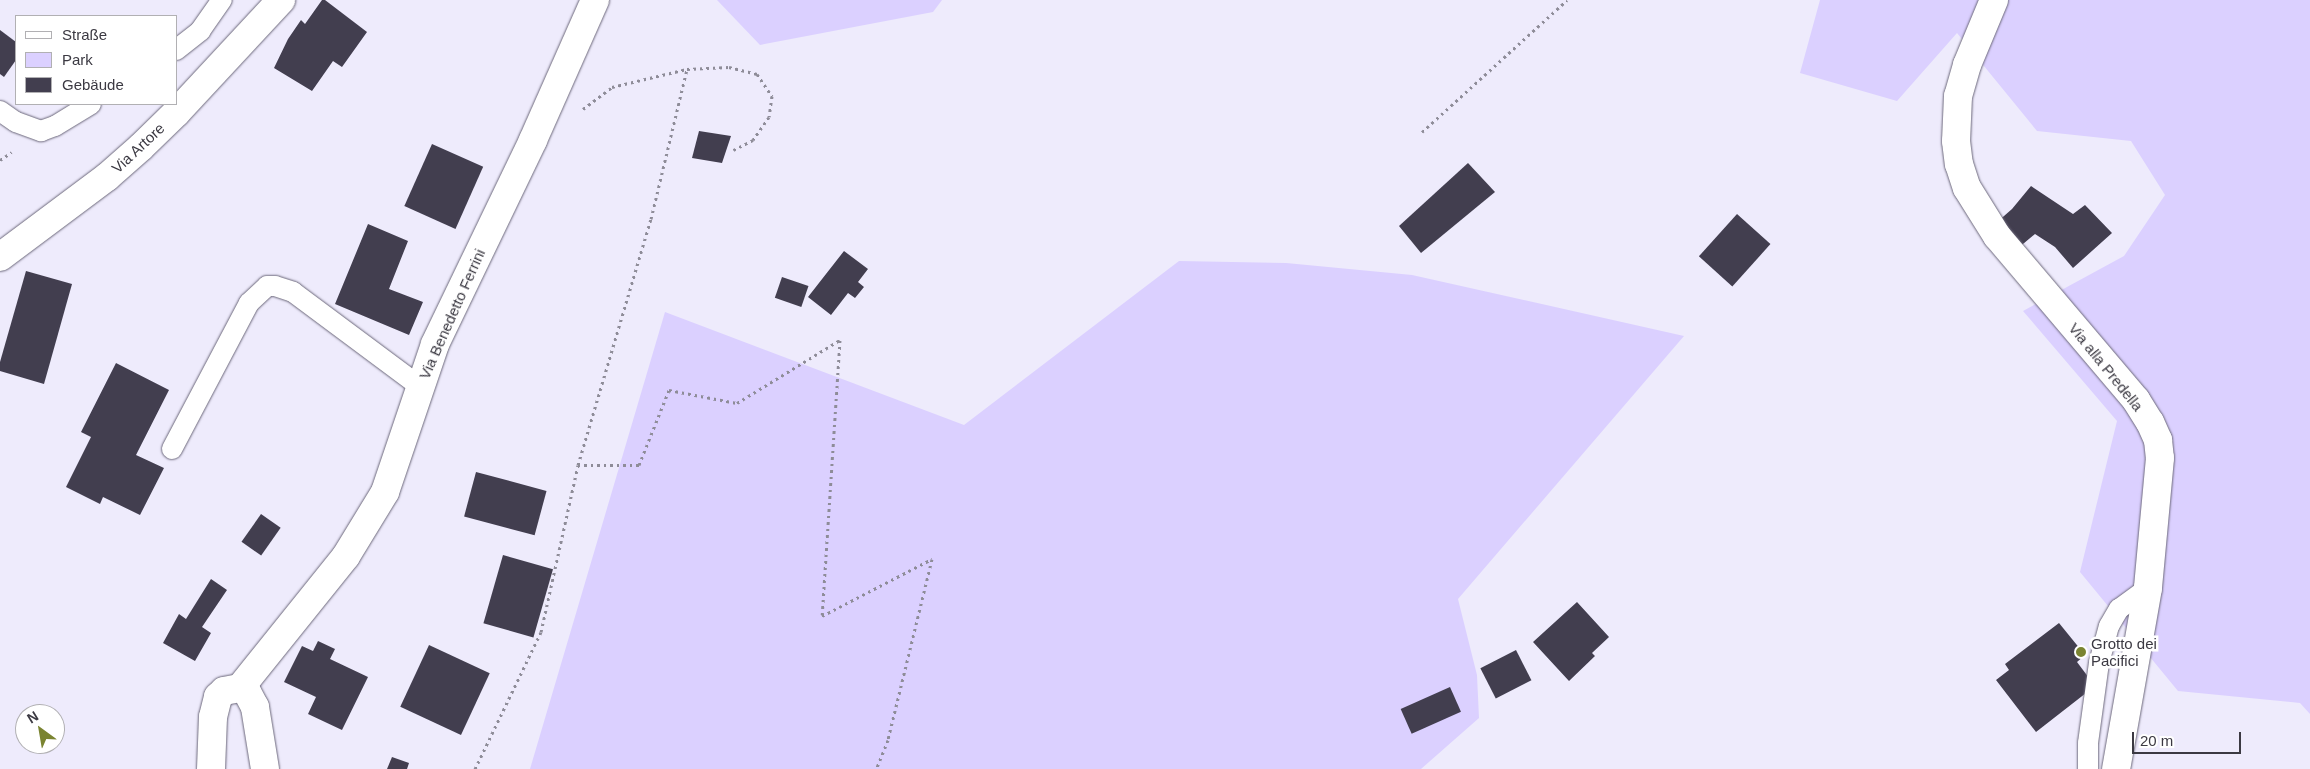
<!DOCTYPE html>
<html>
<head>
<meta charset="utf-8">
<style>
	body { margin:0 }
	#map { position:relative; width:2310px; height:769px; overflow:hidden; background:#eeebfc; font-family:Arial,sans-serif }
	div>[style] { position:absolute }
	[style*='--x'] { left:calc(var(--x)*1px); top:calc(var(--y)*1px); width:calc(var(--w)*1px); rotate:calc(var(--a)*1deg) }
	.green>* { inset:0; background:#dbd0ff }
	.building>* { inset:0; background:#423e4f; transform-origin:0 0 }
	.path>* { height:3px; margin-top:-1.5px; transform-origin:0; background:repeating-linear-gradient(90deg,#8e8c98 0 2.5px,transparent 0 6.5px) }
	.roads { filter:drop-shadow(0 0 1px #6c687b) drop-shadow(0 0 1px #6c687b) }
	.lane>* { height:20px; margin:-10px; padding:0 10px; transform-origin:10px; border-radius:10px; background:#fff }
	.street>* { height:28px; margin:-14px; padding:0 14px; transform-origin:14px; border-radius:14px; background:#fff }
	.secondary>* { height:28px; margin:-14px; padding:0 14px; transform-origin:14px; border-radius:14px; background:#fff }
	.dots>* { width:14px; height:14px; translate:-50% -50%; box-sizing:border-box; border:2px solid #fff; border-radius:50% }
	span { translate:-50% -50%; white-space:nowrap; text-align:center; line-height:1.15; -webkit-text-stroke:5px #fff; paint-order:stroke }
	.street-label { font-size:15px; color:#3b3942 }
	.poi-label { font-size:15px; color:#3b3942 }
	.left { translate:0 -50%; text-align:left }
	.legend { position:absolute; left:15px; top:15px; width:162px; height:90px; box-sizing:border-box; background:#fff; border:1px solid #b1b0b3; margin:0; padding:6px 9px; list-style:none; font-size:15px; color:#3b3942 }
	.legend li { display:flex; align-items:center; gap:10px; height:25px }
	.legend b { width:25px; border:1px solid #b1b0b3 }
	.north { position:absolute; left:15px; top:704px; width:50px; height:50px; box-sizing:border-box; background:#fff; border:1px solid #b1b0b3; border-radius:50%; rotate:328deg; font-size:14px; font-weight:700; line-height:20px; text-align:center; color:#3b3942 }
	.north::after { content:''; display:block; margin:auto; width:18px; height:22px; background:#7a8431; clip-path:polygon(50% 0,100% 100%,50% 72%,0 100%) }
	.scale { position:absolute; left:2132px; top:732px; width:109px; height:22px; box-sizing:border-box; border:2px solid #3b3942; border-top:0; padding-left:6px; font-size:15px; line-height:18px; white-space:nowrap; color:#3b3942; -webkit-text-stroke:4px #fff; paint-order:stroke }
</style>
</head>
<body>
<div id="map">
	<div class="green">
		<i style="clip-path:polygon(717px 0,942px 0,933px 12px,760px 45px)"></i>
		<i style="clip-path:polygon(1820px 0,2310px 0,2310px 714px,2300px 703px,2178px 691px,2080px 572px,2117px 421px,2023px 311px,2124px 256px,2165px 195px,2131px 141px,2037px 131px,1957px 33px,1897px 101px,1800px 73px)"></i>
		<i style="clip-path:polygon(1179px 261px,1286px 263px,1412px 275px,1684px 336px,1458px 599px,1477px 675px,1479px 718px,1421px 769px,530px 769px,665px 312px,964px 425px)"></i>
	</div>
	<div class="building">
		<i style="clip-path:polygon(322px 0,325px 0,367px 32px,342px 67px,333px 61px,312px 91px,274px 68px,288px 39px,301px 20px,305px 24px)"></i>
		<i style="clip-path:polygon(0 30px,16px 42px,16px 60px,4px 77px,0 74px)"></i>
		<i style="clip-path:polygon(699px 131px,731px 136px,722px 163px,692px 158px)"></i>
		<i style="left:432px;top:144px;width:56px;height:68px;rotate:24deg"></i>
		<i style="clip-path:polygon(1468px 163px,1495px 192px,1421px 253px,1399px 226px)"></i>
		<i style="clip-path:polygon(2031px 186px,2073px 214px,2085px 205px,2112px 233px,2073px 268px,2055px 247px,2035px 234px,2017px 249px,1996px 223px,2012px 209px)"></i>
		<i style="left:1737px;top:214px;width:45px;height:57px;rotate:42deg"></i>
		<i style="clip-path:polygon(368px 224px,408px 241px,389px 289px,423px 302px,409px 335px,335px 304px)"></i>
		<i style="clip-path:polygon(844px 251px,868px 269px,858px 282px,864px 287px,855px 298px,848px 293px,831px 315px,808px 297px)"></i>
		<i style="clip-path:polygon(26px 271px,72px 284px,44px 384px,0 371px,0 362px)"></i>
		<i style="left:782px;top:277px;width:28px;height:22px;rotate:19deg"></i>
		<i style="clip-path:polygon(116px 363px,169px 390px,136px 455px,164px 468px,140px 515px,103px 497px,100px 504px,66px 487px,91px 437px,81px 432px)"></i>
		<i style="left:476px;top:472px;width:73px;height:46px;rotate:15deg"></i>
		<i style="left:261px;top:514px;width:24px;height:34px;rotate:35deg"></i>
		<i style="left:503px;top:555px;width:52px;height:71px;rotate:16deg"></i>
		<i style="clip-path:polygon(211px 579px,227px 590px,202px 627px,211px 633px,195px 661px,163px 643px,179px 614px,186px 619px)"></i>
		<i style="clip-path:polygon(1577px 602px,1609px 637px,1592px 653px,1595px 656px,1569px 681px,1533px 642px)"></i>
		<i style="clip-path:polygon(2059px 623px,2085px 655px,2077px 662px,2095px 686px,2036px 732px,1996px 680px,2009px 670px,2005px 664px)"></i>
		<i style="clip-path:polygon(318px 641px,335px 649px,330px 659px,368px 677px,342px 730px,308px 714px,316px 697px,284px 682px,302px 646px,313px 651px)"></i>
		<i style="left:429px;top:645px;width:67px;height:68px;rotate:25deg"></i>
		<i style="left:1516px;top:650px;width:34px;height:40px;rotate:63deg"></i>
		<i style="left:1450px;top:687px;width:27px;height:54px;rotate:66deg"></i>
		<i style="clip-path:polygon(392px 757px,409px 763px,407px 769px,387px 769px)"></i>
	</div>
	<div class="path">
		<i style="--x:583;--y:109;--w:36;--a:-37"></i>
		<i style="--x:612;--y:87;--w:77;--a:-13.5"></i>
		<i style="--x:687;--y:69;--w:42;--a:-2.7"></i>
		<i style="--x:729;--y:67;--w:29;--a:14"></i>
		<i style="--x:757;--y:74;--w:27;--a:56"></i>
		<i style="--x:772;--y:96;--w:21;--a:98"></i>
		<i style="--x:769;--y:117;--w:28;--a:125"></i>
		<i style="--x:753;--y:140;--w:22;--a:153"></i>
		<i style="--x:1422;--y:132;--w:196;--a:-42.3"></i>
		<i style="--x:0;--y:160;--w:14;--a:-34"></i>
		<i style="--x:578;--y:465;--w:61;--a:0"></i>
		<i style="--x:639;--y:465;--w:81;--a:-68.2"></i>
		<i style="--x:669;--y:390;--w:69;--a:10.8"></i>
		<i style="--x:737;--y:403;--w:121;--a:-31.5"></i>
		<i style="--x:840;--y:340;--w:277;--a:93.7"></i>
		<i style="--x:822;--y:616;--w:124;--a:-27.4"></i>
		<i style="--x:932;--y:559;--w:186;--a:103.7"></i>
		<i style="--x:888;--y:740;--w:31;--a:112"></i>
		<i style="--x:475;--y:769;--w:152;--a:-64.3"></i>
		<i style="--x:541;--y:632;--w:171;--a:-77.5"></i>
		<i style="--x:578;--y:465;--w:257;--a:-73.5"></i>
		<i style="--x:651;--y:219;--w:154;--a:-76.5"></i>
	</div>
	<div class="roads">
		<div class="lane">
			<i style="--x:176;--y:50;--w:31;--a:-38"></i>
			<i style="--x:200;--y:31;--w:38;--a:-55"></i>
			<i style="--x:0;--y:111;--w:19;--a:35"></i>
			<i style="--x:16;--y:122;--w:27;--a:20"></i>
			<i style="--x:41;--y:131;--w:15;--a:-20"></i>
			<i style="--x:55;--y:126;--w:42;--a:-31.4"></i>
			<i style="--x:172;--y:449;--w:165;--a:-62.2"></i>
			<i style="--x:249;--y:303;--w:25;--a:-43"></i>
			<i style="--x:267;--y:286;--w:8;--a:0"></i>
			<i style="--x:275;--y:286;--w:19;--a:18"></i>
			<i style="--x:293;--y:292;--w:157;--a:36.7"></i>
			<i style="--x:2088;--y:769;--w:26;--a:-90"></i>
			<i style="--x:2088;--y:743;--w:81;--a:-82.2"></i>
			<i style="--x:2099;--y:663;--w:38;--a:-75"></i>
			<i style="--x:2109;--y:626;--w:20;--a:-60"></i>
			<i style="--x:2119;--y:609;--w:36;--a:-36"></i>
		</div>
		<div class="street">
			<i style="--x:1994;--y:0;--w:70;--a:112.6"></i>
			<i style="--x:1967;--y:65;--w:32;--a:106"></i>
			<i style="--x:1958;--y:96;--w:45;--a:92.5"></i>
			<i style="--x:1956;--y:141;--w:23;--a:83"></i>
			<i style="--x:1959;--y:164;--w:25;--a:72"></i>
			<i style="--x:1967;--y:188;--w:57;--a:58"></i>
			<i style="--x:1997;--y:236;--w:215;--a:49.7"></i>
			<i style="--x:2136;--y:400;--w:26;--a:58"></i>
			<i style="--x:2150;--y:422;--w:20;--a:66"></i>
			<i style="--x:2158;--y:440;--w:18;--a:84"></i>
			<i style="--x:2160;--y:458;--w:131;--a:95.3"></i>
			<i style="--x:2148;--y:588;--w:184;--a:100"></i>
			<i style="--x:211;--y:769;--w:52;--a:-87.8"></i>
			<i style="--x:213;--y:717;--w:21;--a:-76"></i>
			<i style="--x:218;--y:697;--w:8;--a:-45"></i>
			<i style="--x:224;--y:691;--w:16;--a:-11"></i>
		</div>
		<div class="secondary">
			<i style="--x:0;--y:257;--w:134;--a:-36.8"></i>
			<i style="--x:107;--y:177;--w:45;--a:-41.4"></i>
			<i style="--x:141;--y:147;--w:50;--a:-44.2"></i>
			<i style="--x:177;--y:112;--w:153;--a:-47.1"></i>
			<i style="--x:265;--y:769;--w:63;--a:-99.2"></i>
			<i style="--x:255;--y:707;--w:17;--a:-118"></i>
			<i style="--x:247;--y:692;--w:8;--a:-150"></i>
			<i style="--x:240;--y:688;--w:169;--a:-51.2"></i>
			<i style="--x:346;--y:556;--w:75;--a:-58.6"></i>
			<i style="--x:385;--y:492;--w:156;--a:-71.3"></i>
			<i style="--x:435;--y:344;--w:226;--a:-64.3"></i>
			<i style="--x:533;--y:140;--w:153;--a:-66.1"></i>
		</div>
	</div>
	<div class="dots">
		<i style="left:2081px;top:652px;background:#7a8431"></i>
	</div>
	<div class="street-label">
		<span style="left:138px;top:148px;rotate:-43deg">Via Artore</span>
		<span style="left:452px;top:314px;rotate:-66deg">Via Benedetto Ferrini</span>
		<span style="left:2106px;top:367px;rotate:51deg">Via alla Predella</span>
	</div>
	<div class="poi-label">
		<span class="left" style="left:2091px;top:652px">Grotto dei<br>Pacifici</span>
	</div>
	<ul class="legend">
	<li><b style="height:6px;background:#fff"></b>Straße</li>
	<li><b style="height:14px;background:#dbd0ff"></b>Park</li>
	<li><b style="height:14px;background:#423e4f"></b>Gebäude</li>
	</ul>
	<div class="north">N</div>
	<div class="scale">20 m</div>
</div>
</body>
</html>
